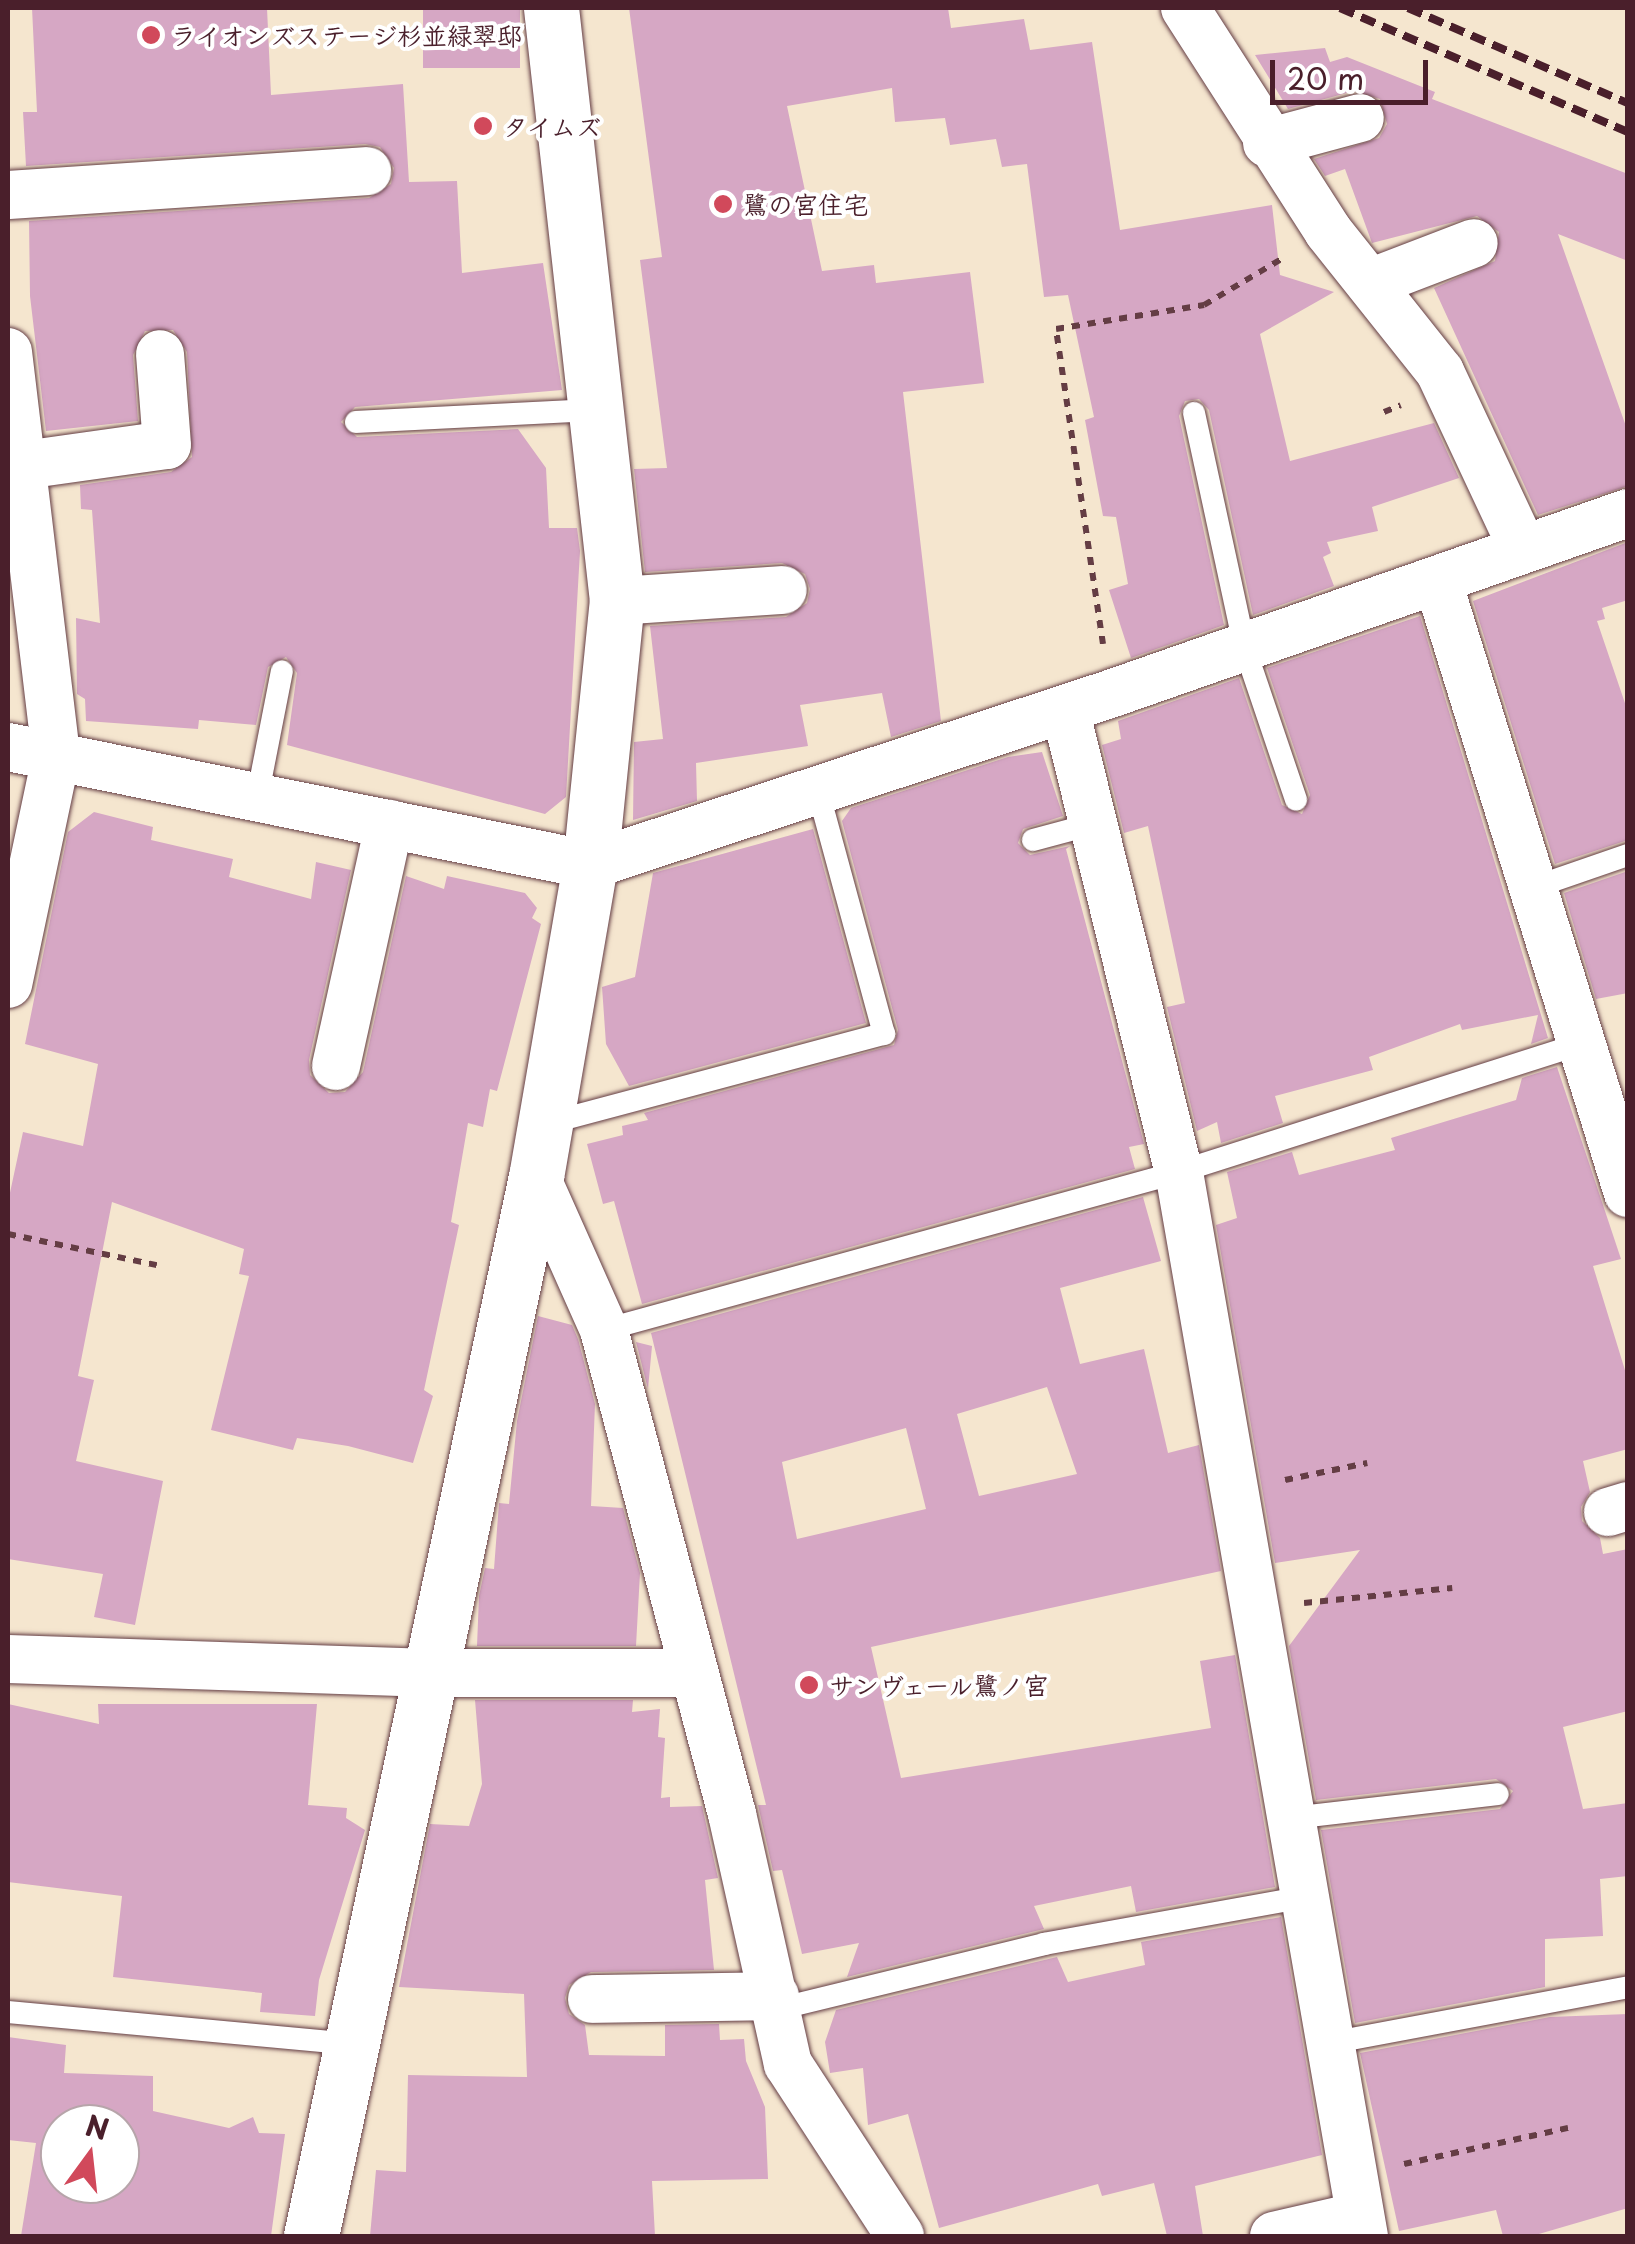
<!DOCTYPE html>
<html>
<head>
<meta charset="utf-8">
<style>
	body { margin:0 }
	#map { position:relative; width:1635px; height:2244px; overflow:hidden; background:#f5e6cf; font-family:"Playpen Sans","Klee One",sans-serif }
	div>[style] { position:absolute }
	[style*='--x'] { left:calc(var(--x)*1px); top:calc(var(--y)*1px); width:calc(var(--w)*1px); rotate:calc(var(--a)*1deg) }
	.building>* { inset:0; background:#d6a7c4; transform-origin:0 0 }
	.path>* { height:6px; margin-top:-3px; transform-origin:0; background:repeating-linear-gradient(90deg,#643d44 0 8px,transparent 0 16px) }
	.roads { filter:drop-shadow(0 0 2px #643d44) drop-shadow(0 0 2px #643d44) }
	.lane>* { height:22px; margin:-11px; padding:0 11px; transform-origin:11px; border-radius:11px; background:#fff }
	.street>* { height:48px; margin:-24px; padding:0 24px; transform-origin:24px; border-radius:24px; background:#fff }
	.secondary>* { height:55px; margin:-27.5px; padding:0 27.5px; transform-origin:27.5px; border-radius:27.5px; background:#fff }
	.rail>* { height:8px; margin-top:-4px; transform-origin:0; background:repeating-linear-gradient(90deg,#4a1f2b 0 15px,transparent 0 23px) }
	.dots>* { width:28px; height:28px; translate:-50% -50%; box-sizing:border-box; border:5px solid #fff; border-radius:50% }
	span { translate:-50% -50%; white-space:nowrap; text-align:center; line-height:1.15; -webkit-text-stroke:8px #fff; paint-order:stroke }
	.poi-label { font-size:25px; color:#4a1f2b; font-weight:700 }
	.left { translate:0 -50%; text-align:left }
	.frame { position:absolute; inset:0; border:10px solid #4a1f2b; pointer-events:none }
	.north { position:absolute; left:40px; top:2104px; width:100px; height:100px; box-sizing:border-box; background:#fff; border:2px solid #b7a5aa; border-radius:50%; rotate:15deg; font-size:28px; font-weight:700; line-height:40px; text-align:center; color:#4a1f2b }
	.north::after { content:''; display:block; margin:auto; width:35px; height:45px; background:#d1495b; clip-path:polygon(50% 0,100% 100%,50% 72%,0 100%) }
	.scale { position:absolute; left:1270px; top:60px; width:158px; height:45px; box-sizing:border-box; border:5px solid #4a1f2b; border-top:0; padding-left:12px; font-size:30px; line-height:35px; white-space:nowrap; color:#4a1f2b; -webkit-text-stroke:8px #fff; paint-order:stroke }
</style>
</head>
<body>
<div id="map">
	<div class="building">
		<i style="clip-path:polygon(32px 8px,267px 8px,271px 95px,403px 84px,409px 182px,457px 181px,462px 273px,543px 263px,562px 390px,355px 407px,341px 422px,357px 437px,518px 429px,546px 468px,549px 528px,577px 528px,580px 551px,566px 797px,545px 814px,287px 745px,297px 673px,286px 657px,268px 667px,256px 725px,199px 720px,198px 729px,86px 721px,85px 699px,77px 694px,76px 618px,100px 623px,92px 510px,81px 509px,80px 485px,171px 472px,192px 457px,187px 352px,173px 330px,145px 331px,133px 355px,138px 421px,46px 431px,30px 296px,29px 221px,369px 198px,391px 184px,394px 168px,380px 147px,365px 144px,26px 166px,23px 112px,37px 112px)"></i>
		<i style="left:423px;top:8px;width:97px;height:60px"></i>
		<i style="clip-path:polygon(629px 8px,948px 8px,951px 28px,1024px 19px,1030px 50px,1092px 42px,1120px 230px,1272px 205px,1280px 275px,1334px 292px,1260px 334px,1290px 461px,1434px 423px,1459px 478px,1372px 507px,1378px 531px,1327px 542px,1331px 553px,1323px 557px,1334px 586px,1253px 615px,1209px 410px,1199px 399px,1185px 401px,1179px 416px,1224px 625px,1131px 658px,1109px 590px,1128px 584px,1116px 517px,1103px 516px,1085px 420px,1094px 417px,1068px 295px,1044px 297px,1027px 164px,1002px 167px,996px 139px,950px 145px,945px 118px,895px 122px,892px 88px,787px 106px,822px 271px,874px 265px,876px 283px,970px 272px,984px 383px,903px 392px,941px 721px,891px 737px,882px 693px,800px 705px,808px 746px,696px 763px,697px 801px,633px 820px,634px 742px,663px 739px,650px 626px,786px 617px,807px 603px,810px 589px,805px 574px,782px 563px,645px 572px,634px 469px,667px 468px,640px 260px,662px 257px)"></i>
		<i style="clip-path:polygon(1325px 48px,1330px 62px,1347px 57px,1435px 92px,1432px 99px,1628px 174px,1628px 261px,1558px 234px,1628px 432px,1628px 486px,1538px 515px,1434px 288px,1495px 261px,1499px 232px,1477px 216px,1372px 243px,1345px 169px,1325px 176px,1314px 159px,1379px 138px,1387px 124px,1380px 99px,1354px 91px,1288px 109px,1255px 55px)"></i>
		<i style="clip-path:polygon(1628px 542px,1628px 600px,1602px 608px,1605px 619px,1597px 621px,1628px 712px,1628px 840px,1555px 864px,1473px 601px)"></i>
		<i style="clip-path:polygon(1420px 616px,1548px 1038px,1531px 1044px,1538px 1015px,1462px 1030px,1460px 1024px,1369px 1057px,1373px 1070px,1275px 1096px,1283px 1123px,1221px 1143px,1217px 1122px,1197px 1131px,1167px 1007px,1185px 1003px,1148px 826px,1124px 833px,1102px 745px,1121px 739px,1118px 721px,1239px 678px,1282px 805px,1302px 814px,1310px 795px,1267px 668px)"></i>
		<i style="clip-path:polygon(1042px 752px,1063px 816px,1023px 829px,1018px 843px,1030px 855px,1070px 846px,1066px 849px,1144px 1144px,1129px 1147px,1135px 1169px,642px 1304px,614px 1201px,603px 1204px,587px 1144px,623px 1135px,622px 1126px,648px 1120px,644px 1113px,894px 1045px,898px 1030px,842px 821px,851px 808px,1008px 757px)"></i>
		<i style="clip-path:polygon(94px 812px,153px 827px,151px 840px,233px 859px,229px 877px,311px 899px,316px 862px,351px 870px,309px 1060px,310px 1075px,329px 1093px,345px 1092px,363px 1072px,406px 876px,444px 889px,447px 876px,525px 893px,537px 908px,532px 918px,541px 924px,497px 1091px,490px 1089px,483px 1127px,468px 1123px,451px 1222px,459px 1225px,424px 1390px,433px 1396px,413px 1463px,348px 1446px,297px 1438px,293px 1450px,211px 1430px,249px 1276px,239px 1274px,244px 1249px,112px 1202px,78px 1376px,94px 1380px,76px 1461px,163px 1481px,135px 1625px,94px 1617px,103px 1574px,8px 1559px,8px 1202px,23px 1132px,83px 1146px,98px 1064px,25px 1044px,68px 832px)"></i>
		<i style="clip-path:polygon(813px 829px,866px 1023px,629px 1086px,606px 1044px,602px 987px,635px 977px,653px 873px)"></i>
		<i style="clip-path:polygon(1628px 871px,1628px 993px,1596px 999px,1564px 893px)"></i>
		<i style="clip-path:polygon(1557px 1067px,1621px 1259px,1593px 1266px,1628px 1380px,1628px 1449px,1583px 1461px,1590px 1492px,1581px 1507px,1582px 1521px,1600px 1538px,1603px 1554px,1628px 1549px,1628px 1711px,1563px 1727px,1583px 1809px,1628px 1803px,1628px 1876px,1600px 1879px,1603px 1936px,1545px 1939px,1545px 1987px,1355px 2023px,1321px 1830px,1500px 1809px,1513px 1791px,1496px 1779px,1316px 1800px,1289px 1646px,1360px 1550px,1275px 1563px,1216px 1225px,1237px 1218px,1227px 1172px,1292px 1152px,1299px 1175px,1395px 1150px,1391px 1138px,1516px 1100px,1522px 1078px)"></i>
		<i style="clip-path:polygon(evenodd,1143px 1197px,1161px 1261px,1060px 1288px,1080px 1364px,1144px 1349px,1168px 1453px,1199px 1445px,1221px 1571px,871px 1647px,901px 1778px,1211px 1728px,1200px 1661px,1235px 1655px,1275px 1887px,1136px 1912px,1131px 1886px,1034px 1906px,1044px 1929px,847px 1977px,859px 1943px,802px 1954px,782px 1870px,773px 1871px,758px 1805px,766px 1805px,651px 1333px,1143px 1197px,1047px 1387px,1077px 1474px,979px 1496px,957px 1414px,1047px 1387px,1143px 1197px,906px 1428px,926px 1509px,797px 1539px,782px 1462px,906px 1428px)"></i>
		<i style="clip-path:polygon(538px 1316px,572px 1325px,578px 1339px,595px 1404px,591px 1506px,623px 1508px,640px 1573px,636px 1646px,477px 1646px,479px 1596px,485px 1568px,494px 1569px,499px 1503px,509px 1504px,517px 1421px)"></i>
		<i style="clip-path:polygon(636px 1342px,652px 1346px,648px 1389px)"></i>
		<i style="clip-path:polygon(475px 1700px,633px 1700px,632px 1712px,660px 1709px,658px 1737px,665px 1738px,661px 1798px,670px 1797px,670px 1807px,702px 1806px,718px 1878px,705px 1880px,714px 1970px,591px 1972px,569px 1985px,565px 1998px,569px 2014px,585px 2025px,589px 2055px,665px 2056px,665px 2025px,719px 2024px,720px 2040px,744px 2039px,746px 2061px,765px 2107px,768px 2179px,652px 2181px,655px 2236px,370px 2236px,376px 2170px,406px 2172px,408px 2075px,527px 2077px,524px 1994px,399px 1987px,430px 1824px,469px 1826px,482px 1784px)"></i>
		<i style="clip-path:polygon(8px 1704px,99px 1724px,98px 1704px,317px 1704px,308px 1805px,347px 1808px,346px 1818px,365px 1830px,319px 1980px,315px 2016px,260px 2012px,262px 1993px,113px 1977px,122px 1896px,8px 1882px)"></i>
		<i style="clip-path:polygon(1281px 1917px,1322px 2155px,1195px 2186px,1203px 2236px,1167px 2236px,1154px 2183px,1102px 2196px,1098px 2184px,939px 2228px,908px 2114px,868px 2125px,863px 2068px,830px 2073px,825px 2042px,836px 2010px,1057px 1957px,1068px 1982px,1145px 1965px,1141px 1942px)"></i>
		<i style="clip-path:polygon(1628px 2014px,1628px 2208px,1532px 2236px,1503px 2236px,1496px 2210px,1399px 2231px,1360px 2053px,1550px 2017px)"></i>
		<i style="clip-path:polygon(evenodd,8px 2037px,66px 2045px,64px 2073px,153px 2076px,153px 2111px,229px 2128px,253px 2117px,259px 2133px,285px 2134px,271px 2236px,21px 2236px,36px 2143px,8px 2140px,8px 2037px,60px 2124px,120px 2124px,120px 2184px,60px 2184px,60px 2124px)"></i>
	</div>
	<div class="path">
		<i style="--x:1384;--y:412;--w:18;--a:-22"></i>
		<i style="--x:1103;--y:644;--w:318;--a:-98.5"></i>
		<i style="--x:1056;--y:329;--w:150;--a:-9.2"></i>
		<i style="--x:1204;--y:305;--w:94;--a:-30.7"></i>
		<i style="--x:8;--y:1234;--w:152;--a:11.8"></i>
		<i style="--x:1285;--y:1480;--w:84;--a:-11.7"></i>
		<i style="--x:1304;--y:1603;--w:149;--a:-5.8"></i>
		<i style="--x:1404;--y:2164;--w:168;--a:-12.4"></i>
	</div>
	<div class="roads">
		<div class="lane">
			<i style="--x:1194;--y:413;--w:241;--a:77.8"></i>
			<i style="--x:1245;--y:649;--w:159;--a:71.3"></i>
			<i style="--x:356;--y:422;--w:241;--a:-2.9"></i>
			<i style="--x:257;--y:798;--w:129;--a:-78.9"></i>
			<i style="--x:1033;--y:840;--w:62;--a:-14.9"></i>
			<i style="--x:1532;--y:888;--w:102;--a:-19"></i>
			<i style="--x:545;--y:1124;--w:351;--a:-14.9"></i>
			<i style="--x:884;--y:1034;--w:252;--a:-105.2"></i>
			<i style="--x:604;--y:1330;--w:596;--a:-15.36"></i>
			<i style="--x:1179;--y:1172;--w:420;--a:-17.7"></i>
			<i style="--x:1292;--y:1818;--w:207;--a:-6.6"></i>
			<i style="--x:778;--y:2009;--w:274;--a:-13.7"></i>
			<i style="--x:1044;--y:1944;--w:266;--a:-10.2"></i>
			<i style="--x:8;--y:2012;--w:345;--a:5.3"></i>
			<i style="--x:1330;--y:2043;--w:303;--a:-10.6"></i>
		</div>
		<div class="street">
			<i style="--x:1185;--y:8;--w:265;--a:57.3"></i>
			<i style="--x:1328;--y:231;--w:180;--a:51.5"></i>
			<i style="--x:1440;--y:372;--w:193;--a:64.9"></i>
			<i style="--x:1267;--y:143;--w:96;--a:-15"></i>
			<i style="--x:8;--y:195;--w:360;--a:-3.8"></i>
			<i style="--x:1370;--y:283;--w:111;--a:-21"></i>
			<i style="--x:8;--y:352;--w:408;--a:83.2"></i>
			<i style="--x:56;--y:757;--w:232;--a:101.9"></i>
			<i style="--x:17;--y:466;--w:151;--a:-8"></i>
			<i style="--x:167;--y:445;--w:91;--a:-94.4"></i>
			<i style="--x:1438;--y:582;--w:640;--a:72.73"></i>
			<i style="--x:617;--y:601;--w:166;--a:-3.8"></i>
			<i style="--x:1065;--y:709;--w:477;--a:76.2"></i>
			<i style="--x:1179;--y:1172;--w:1080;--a:80.14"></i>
			<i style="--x:8;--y:747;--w:594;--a:11.46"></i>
			<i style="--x:590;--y:865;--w:547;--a:-18.2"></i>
			<i style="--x:1110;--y:694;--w:549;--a:-19.26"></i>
			<i style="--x:336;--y:1066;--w:248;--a:-77.6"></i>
			<i style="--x:536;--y:1177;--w:167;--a:66"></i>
			<i style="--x:604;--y:1330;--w:501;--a:75.19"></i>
			<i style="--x:732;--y:1814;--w:256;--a:77.4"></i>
			<i style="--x:788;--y:2064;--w:205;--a:56.9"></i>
			<i style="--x:1608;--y:1512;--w:21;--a:-17"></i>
			<i style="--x:8;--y:1659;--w:423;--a:1.9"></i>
			<i style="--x:431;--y:1673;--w:261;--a:0"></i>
			<i style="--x:592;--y:1999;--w:183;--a:-0.9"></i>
			<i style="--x:1274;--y:2236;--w:88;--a:-13.1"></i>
		</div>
		<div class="secondary">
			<i style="--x:311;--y:2236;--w:1083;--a:-78.01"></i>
			<i style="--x:536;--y:1177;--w:317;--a:-80.2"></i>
			<i style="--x:590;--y:865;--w:265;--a:-84.2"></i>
			<i style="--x:617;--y:601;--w:597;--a:-96.35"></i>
		</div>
	</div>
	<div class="rail">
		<i style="--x:1340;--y:8;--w:314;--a:23.3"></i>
		<i style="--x:1408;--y:8;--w:240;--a:23.4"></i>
	</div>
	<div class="dots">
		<i style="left:151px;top:35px;background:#d1495b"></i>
		<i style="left:483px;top:126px;background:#d1495b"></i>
		<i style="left:723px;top:204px;background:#d1495b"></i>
		<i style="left:809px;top:1685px;background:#d1495b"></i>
	</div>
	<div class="poi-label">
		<span class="left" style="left:171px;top:35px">ライオンズステージ杉並緑翠邸</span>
		<span class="left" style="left:503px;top:126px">タイムズ</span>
		<span class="left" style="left:743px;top:204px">鷺の宮住宅</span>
		<span class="left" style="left:829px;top:1685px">サンヴェール鷺ノ宮</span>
	</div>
	<div class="frame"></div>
	<div class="north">N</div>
	<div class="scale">20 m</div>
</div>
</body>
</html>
